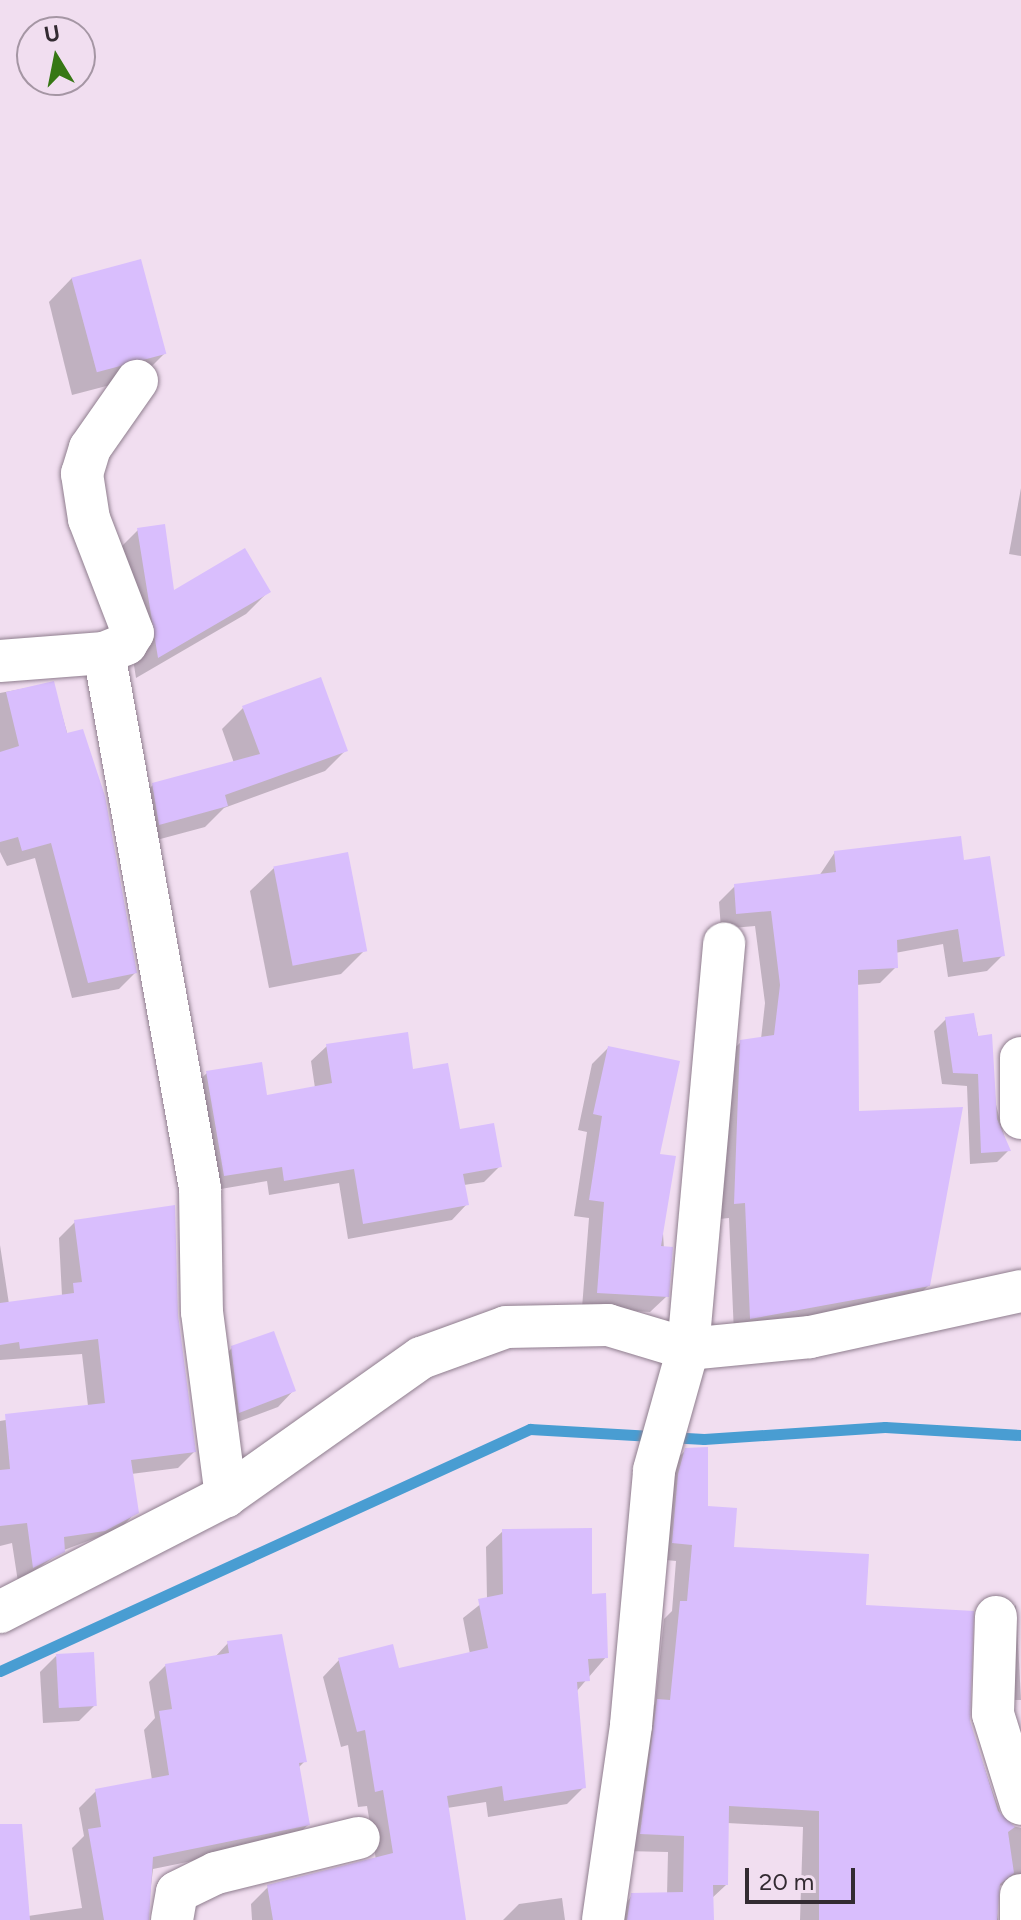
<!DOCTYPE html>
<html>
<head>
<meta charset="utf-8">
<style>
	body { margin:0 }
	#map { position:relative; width:1021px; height:1920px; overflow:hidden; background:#f1def0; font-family:Figtree,sans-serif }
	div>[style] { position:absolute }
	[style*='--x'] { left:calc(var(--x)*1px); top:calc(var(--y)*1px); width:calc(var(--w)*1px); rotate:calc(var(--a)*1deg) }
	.shadow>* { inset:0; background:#0003 }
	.stream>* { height:11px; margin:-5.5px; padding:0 5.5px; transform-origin:5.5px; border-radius:5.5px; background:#499dd2 }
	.building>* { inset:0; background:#d9befd; transform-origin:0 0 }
	.roads { filter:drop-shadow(0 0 2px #8f7e8e) drop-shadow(0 0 2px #8f7e8e) }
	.street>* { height:42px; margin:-21px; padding:0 21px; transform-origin:21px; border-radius:21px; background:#fff }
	span { translate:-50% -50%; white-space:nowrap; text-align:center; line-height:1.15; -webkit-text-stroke:8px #f1def0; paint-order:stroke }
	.north { position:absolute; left:16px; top:16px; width:80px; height:80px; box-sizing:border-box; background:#f1def0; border:2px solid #a596a4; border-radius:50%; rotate:350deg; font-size:22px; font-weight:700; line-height:32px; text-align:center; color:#332b32 }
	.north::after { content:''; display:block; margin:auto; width:28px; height:36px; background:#367714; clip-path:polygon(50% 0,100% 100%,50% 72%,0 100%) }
	.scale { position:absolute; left:745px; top:1868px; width:110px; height:36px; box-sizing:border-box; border:4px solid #332b32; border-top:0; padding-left:10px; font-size:24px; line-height:28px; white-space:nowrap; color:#332b32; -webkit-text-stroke:6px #f1def0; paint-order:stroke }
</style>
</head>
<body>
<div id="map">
	<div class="shadow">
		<i style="clip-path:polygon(72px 278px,164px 354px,141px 377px,72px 395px,49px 302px)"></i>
		<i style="clip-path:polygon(1021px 488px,1021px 556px,1009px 554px)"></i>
		<i style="clip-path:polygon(138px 530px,173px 593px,268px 592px,246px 614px,136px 678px,116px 552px)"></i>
		<i style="clip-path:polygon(53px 683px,135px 973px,119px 989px,72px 998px,35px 858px,7px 866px,0 852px,0 693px)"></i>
		<i style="clip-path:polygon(243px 708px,346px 750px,325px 771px,224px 808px,205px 827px,138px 845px,131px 806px,153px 785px,234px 763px,222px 729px)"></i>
		<i style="clip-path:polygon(835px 852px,962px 862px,1003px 955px,987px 971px,948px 977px,943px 944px,895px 953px,896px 967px,880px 983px,856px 985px,857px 1113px,929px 1285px,912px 1302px,734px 1334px,729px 1218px,719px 1219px,724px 1058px,741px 1042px,761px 1039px,765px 1003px,755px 926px,721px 929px,719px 902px,735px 886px,819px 876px)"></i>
		<i style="clip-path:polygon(274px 868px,365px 950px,341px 974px,269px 988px,250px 891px)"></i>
		<i style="clip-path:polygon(973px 1016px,1008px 1151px,997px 1162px,970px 1164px,967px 1086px,942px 1084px,934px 1031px,946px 1019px)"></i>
		<i style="clip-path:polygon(327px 1046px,411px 1071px,458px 1132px,499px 1167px,484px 1182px,464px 1185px,467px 1204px,452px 1220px,348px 1239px,339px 1183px,269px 1195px,267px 1181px,209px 1191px,191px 1088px,207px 1073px,266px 1097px,315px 1088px,311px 1061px)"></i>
		<i style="clip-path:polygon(608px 1048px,658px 1155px,667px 1296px,650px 1312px,582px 1308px,589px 1218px,574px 1216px,587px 1132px,578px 1130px,592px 1064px)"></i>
		<i style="clip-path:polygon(75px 1222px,176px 1315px,194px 1452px,178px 1468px,131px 1474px,136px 1512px,120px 1529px,64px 1550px,18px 1582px,12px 1543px,0 1546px,0 1421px,88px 1406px,82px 1354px,0 1360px,0 1245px,9px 1304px,62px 1296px,59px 1238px)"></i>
		<i style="clip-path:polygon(232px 1348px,294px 1390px,278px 1407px,224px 1427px,216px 1364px)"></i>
		<i style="clip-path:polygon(686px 1450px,706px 1507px,731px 1549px,864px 1607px,968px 1721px,1004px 1824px,1021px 1828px,1021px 1884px,1001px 1885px,995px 1894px,998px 1920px,800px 1920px,803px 1827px,727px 1823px,726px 1885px,711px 1899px,712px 1920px,615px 1920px,632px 1895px,667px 1895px,668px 1852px,624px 1851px,641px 1718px,655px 1704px,664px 1619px,672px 1611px,676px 1561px,656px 1559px,669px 1466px)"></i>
		<i style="clip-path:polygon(503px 1531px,590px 1596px,606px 1657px,576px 1692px,584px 1787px,567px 1804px,488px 1817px,486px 1802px,447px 1808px,464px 1920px,252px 1920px,251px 1904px,268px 1887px,376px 1860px,367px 1806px,358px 1807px,348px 1745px,341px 1747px,323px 1677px,339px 1660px,397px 1670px,470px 1654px,463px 1618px,487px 1599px,486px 1547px)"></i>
		<i style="clip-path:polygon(1016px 1605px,1021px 1700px,1003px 1700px,1000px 1621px)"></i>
		<i style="clip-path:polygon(228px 1643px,305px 1761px,298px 1768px,308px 1825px,291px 1841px,153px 1869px,147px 1920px,0 1920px,0 1852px,28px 1916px,82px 1908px,72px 1848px,84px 1836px,79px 1808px,96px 1791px,152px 1780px,144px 1730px,155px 1718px,149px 1682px,166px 1665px,214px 1658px)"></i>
		<i style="clip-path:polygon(56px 1656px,95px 1705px,79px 1721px,43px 1723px,40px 1672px)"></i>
		<i style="clip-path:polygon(562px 1898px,565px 1920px,503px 1920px,519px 1904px)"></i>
	</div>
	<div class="stream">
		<i style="--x:0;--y:1671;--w:583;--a:-24.54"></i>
		<i style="--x:530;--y:1429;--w:174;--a:3.3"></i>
		<i style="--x:704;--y:1439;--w:181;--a:-3.8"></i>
		<i style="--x:885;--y:1427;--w:136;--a:3.4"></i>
	</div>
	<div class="building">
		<i style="left:141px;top:259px;width:98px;height:72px;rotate:75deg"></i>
		<i style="clip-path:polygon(165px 524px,174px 590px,245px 548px,271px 592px,158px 658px,137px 528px)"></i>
		<i style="clip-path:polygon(321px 677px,348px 751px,225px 795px,228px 806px,159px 825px,152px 783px,260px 754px,242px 706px)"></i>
		<i style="clip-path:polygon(54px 681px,67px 733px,83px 729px,105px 796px,137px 973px,88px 983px,51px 843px,22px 851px,18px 837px,0 842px,0 752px,19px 746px,6px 692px)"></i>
		<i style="clip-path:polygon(961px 836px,964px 860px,990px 856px,1005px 956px,963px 962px,958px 929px,897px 940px,898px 968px,858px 970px,859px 1111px,963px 1107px,930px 1286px,750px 1319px,745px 1203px,734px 1204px,740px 1040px,774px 1035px,780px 985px,771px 911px,736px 914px,734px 884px,836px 872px,834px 851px)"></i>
		<i style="left:348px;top:852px;width:101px;height:76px;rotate:79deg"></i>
		<i style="clip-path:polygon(974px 1013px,978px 1036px,992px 1034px,997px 1119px,1011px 1151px,981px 1153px,978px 1074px,953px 1073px,945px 1017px)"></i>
		<i style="clip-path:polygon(408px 1032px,413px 1069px,448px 1063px,460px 1129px,494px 1123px,502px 1167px,463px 1174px,469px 1205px,363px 1224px,354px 1169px,284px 1181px,282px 1167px,224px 1176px,206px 1071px,262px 1062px,267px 1095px,332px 1083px,326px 1044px)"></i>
		<i style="clip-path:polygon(608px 1046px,680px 1061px,660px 1154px,676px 1156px,661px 1246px,673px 1247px,669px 1297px,597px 1293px,604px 1202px,589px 1200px,602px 1116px,593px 1114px)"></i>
		<i style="clip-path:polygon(175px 1205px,178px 1315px,196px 1452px,131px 1460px,139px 1513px,105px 1531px,64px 1537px,65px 1552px,33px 1568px,27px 1523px,0 1526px,0 1470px,10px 1469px,5px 1414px,105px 1403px,98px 1339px,20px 1349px,19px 1342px,0 1345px,0 1303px,74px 1293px,73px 1283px,82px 1282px,74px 1220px)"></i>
		<i style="clip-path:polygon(274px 1331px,296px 1391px,239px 1413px,231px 1346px)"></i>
		<i style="clip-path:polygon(708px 1447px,708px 1506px,737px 1508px,734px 1547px,869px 1554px,866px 1605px,974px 1611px,970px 1721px,998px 1811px,1015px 1827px,1008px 1832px,1014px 1873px,1000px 1884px,997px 1920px,819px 1920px,819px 1811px,729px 1806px,728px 1885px,713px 1885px,714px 1920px,627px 1920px,631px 1893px,683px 1892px,684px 1836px,640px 1834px,657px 1699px,670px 1700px,680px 1601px,687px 1601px,692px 1545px,672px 1543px,678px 1474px,685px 1448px)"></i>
		<i style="clip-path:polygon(592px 1528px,592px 1594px,606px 1593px,608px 1658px,588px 1659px,590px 1681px,577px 1682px,586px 1788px,504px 1801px,502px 1786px,447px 1796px,466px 1920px,273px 1920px,267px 1885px,393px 1853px,383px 1790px,375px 1792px,365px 1730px,357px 1732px,338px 1658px,393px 1644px,399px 1668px,488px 1648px,478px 1599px,503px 1594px,502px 1529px)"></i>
		<i style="clip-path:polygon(282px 1634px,307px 1762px,299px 1763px,310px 1825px,153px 1857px,149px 1920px,104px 1920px,88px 1829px,101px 1827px,95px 1789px,169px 1775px,159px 1711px,172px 1709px,165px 1664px,229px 1653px,227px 1641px)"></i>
		<i style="left:94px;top:1652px;width:54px;height:38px;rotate:87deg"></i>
		<i style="clip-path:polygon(0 1824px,22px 1824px,30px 1920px,0 1920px)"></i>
	</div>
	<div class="roads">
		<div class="street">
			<i style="--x:104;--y:653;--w:544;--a:79.83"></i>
			<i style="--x:200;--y:1188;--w:124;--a:89.1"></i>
			<i style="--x:202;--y:1312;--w:186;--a:82.6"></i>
			<i style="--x:0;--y:661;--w:104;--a:-4.4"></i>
			<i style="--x:104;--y:653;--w:24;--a:-22"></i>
			<i style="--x:126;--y:644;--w:13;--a:-58"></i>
			<i style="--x:133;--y:633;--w:122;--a:-111.1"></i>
			<i style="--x:89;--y:519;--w:46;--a:-98.8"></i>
			<i style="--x:82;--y:474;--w:27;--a:-73"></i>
			<i style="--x:90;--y:448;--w:82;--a:-55"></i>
			<i style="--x:1021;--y:1058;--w:60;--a:90"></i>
			<i style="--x:0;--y:1612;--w:254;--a:-27.2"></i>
			<i style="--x:226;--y:1496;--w:239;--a:-35.3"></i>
			<i style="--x:421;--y:1358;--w:90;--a:-20"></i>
			<i style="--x:506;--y:1327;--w:102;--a:-1.1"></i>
			<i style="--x:608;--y:1325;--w:84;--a:16.7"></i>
			<i style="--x:688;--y:1349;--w:123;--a:-5.6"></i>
			<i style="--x:810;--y:1337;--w:216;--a:-12.3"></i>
			<i style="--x:996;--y:1617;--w:97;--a:91.8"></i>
			<i style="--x:993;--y:1714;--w:94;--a:72.7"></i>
			<i style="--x:172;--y:1920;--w:28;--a:-80"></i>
			<i style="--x:177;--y:1892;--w:43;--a:-26"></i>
			<i style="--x:216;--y:1873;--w:147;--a:-13.8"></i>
			<i style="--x:603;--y:1920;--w:197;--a:-81.8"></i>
			<i style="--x:631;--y:1725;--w:256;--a:-84.8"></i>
			<i style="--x:654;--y:1470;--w:126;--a:-74.3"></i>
			<i style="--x:688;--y:1349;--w:407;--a:-84.9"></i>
			<i style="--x:1021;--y:1920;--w:25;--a:-90"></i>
		</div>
	</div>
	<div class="north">U</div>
	<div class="scale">20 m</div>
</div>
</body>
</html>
